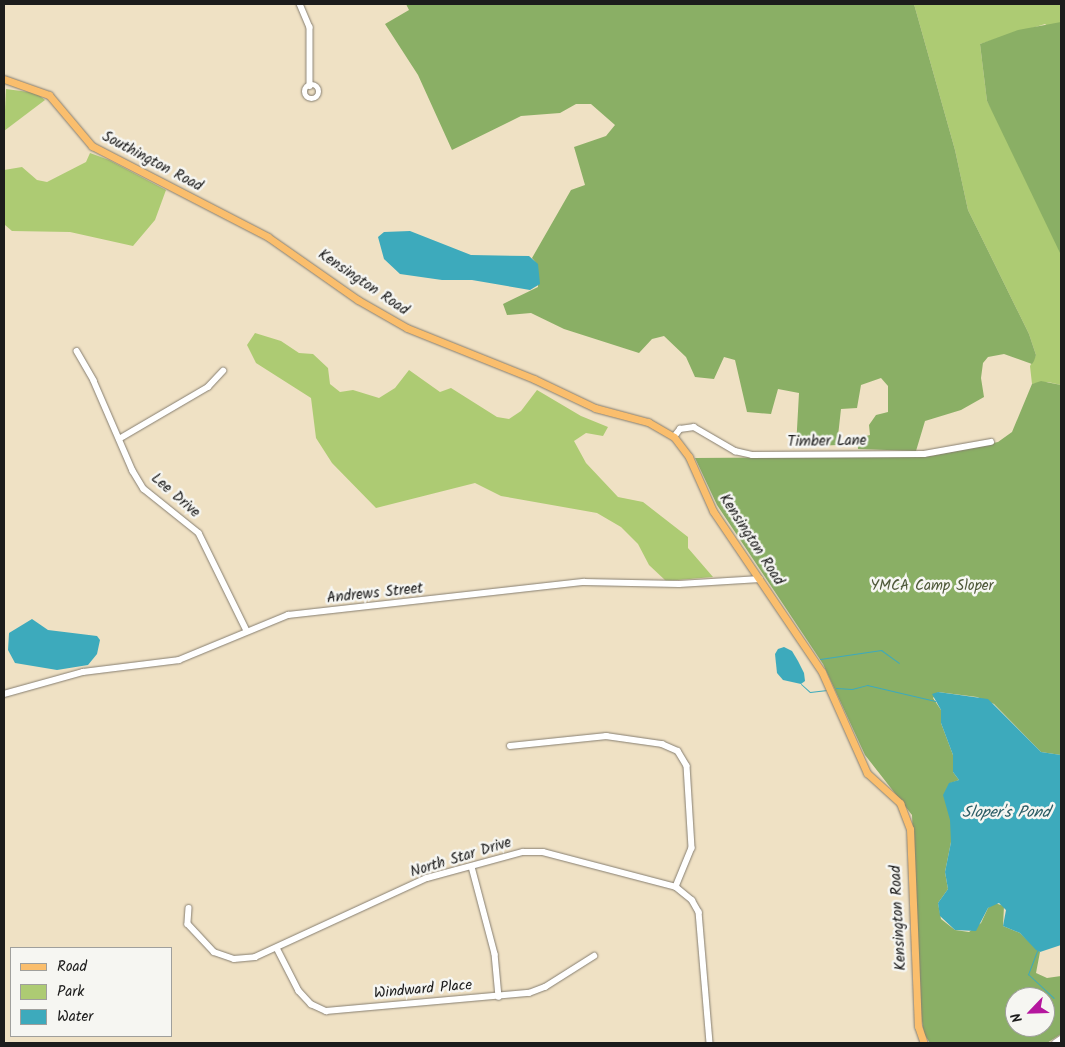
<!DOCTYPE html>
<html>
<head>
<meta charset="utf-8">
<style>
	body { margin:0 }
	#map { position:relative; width:1065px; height:1047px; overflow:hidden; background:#efe1c4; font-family:Kalam,sans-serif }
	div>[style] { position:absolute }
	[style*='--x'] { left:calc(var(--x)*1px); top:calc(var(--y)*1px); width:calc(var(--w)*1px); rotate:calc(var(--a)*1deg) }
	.green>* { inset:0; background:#adcb73 }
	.forest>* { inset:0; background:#8aaf65 }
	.water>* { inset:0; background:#3daabc }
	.stream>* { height:1px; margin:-0.5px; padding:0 0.5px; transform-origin:0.5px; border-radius:0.5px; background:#3daabc }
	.roads { filter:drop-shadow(0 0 1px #867e70) drop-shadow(0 0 1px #867e70) }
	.minor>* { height:5.5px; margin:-2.75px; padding:0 2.75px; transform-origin:2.75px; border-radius:2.75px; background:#fff }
	.minor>.ring { margin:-2.75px; padding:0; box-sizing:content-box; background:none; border:5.5px solid #fff; border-radius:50% }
	.major>* { height:7px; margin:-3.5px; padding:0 3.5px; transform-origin:3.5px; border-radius:3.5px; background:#fabe6d }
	span { translate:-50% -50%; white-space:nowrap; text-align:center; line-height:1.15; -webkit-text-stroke:5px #f6f6f2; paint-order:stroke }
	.street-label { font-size:15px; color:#1c1c1c }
	.park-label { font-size:15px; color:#4f593a }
	.water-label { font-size:16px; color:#2b5c64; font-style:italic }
	.frame { position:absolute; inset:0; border:5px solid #1c1c1c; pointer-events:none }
	.legend { position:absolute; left:10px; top:947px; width:162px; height:90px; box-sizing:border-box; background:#f6f6f2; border:1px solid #9f9f9c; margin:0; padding:6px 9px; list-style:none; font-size:15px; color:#1c1c1c }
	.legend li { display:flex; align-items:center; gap:10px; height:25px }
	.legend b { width:25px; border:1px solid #9f9f9c }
	.north { position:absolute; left:1005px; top:987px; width:50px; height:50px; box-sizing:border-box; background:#f6f6f2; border:1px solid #9f9f9c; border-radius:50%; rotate:246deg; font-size:14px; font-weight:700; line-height:20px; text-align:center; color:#1c1c1c }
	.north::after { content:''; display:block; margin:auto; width:18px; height:22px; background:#b5179e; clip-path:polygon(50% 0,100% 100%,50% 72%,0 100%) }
</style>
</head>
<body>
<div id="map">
	<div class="green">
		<i style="clip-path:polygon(914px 4px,1061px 4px,1061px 35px,1045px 24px,980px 44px,987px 101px,1061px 234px,1061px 385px,1048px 382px,1032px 384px,1030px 366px,1036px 355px,1029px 334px,968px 210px,955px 150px)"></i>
		<i style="clip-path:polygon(6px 89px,36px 93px,45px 100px,4px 131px)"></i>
		<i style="clip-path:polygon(90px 153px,109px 160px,166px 190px,155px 220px,133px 246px,70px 232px,12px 231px,5px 225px,4px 170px,22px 167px,37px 180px,47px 182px,86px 162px)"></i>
		<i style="clip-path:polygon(255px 333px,281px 341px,299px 353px,313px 354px,328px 368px,330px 384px,340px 392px,353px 390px,379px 398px,395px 388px,409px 370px,440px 392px,451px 388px,497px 417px,509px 419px,521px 411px,537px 390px,581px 416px,608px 427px,603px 436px,586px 433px,574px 441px,586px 463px,618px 497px,643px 502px,688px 537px,688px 548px,713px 577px,666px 581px,649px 565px,638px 544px,621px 527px,597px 513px,501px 496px,475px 483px,376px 508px,332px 463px,316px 438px,311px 398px,256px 363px,247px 345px)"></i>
	</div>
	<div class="forest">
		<i style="clip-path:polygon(406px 4px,914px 4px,955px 150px,968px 210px,1029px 334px,1036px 355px,1034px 361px,1032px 364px,1004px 354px,988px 357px,983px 363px,981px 378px,984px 397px,961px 410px,925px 421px,916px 451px,858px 449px,857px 438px,870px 435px,869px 425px,876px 415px,888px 412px,888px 386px,881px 378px,861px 385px,857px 408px,841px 409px,837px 445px,796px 447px,799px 393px,778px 389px,771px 414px,747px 412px,735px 360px,724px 357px,714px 379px,695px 377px,686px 357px,664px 336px,652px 339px,639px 353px,564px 329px,531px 313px,507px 315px,503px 304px,538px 287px,537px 264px,532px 258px,571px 190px,585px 185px,574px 147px,606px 136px,615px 125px,591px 104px,576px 104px,560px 113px,521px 116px,452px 150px,418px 75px,385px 24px,409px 10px)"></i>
		<i style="clip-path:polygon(1061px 22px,1061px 255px,987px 101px,980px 44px,1018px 30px)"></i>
		<i style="clip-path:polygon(evenodd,1041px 381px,1061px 385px,1061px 755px,1041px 752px,994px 704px,977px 697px,938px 692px,933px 698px,941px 710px,941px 723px,953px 755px,953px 772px,959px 780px,951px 783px,951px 842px,945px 872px,948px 889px,938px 903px,941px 919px,955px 930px,969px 932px,981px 923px,988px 908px,995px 903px,1004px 906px,1003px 926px,1020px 933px,1040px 952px,1036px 973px,1047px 978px,1061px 976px,1061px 1034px,1047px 1043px,930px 1043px,924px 1034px,921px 1014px,912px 815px,865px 755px,823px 664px,717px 505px,695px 458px,931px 456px,998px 442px,1012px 432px,1032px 384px,1041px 381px,1015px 997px,1045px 997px,1045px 1027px,1015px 1027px,1015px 997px)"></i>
	</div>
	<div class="water">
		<i style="clip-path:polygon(410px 231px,471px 255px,529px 256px,538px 264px,540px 284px,530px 290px,472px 280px,442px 280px,400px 274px,384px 259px,378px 237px,384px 232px)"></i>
		<i style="clip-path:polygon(32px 619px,48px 630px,97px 636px,100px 640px,97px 654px,88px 665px,57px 670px,15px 663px,8px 650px,9px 633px)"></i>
		<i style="clip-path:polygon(784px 647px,792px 651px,798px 661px,804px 673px,805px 681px,801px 684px,783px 680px,777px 673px,775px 654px,778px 649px)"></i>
		<i style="clip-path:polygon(938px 692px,988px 699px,1041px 752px,1061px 755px,1061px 945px,1040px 952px,1036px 950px,1020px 933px,1003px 926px,1006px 910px,999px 903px,988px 908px,976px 931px,955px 930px,940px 916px,938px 903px,948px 889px,945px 872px,951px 842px,950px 820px,943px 795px,949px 783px,959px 780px,953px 772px,953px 755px,941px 723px,941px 710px,932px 694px)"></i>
	</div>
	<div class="stream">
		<i style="--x:820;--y:659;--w:62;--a:-8.4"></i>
		<i style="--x:881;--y:650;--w:22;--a:36"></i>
		<i style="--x:801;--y:684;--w:12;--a:42"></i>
		<i style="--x:810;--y:692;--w:17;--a:-7"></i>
		<i style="--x:836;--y:688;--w:16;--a:4"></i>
		<i style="--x:852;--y:689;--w:16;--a:-15"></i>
		<i style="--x:867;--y:685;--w:70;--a:13.2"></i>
		<i style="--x:1037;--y:951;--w:25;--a:111"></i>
		<i style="--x:1028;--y:974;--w:35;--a:43"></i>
	</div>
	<div class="roads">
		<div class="minor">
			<i style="--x:300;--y:4;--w:25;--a:67"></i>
			<i style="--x:310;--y:27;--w:59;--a:90"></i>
			<i class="ring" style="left:305px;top:85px;width:8.5px;height:8.5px"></i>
			<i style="--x:77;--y:351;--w:34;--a:60"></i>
			<i style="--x:94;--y:381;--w:98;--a:66.6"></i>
			<i style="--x:133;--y:471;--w:21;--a:59"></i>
			<i style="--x:144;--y:489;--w:70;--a:38.7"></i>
			<i style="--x:199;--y:533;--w:109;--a:63.9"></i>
			<i style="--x:674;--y:437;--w:10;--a:-53"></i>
			<i style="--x:680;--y:429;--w:14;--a:-8"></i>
			<i style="--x:694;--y:427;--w:48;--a:30.3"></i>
			<i style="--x:735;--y:451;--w:17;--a:13"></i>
			<i style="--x:752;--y:455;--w:172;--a:-0.3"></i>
			<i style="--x:924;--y:454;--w:68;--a:-10.2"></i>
			<i style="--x:119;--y:439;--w:103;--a:-30.3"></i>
			<i style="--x:208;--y:387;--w:22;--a:-47"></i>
			<i style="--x:4;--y:694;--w:82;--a:-15.6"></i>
			<i style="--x:83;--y:672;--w:97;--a:-7.1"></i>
			<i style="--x:179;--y:660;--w:118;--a:-22.4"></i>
			<i style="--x:288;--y:615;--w:298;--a:-6.4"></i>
			<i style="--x:584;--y:582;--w:95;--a:1.2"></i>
			<i style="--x:679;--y:584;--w:81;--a:-3.5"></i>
			<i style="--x:510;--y:746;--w:97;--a:-5.9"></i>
			<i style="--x:606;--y:736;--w:57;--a:8.1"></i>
			<i style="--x:662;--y:744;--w:17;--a:24"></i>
			<i style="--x:678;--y:751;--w:17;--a:59"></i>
			<i style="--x:687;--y:766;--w:82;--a:86.5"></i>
			<i style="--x:692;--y:848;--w:42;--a:112.3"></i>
			<i style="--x:472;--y:867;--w:90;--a:75.2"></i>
			<i style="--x:495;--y:954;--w:43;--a:84.7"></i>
			<i style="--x:189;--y:908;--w:16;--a:94"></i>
			<i style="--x:188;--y:924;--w:38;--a:47"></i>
			<i style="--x:214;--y:952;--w:21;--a:19"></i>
			<i style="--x:234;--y:959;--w:21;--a:-5"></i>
			<i style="--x:255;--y:957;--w:189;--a:-24.7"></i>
			<i style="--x:427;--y:878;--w:99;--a:-15.2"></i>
			<i style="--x:523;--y:852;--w:20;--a:0"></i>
			<i style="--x:543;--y:852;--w:138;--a:14.7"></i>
			<i style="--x:676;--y:887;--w:21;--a:39"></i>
			<i style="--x:692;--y:900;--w:14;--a:60"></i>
			<i style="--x:699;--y:912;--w:131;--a:85.2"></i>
			<i style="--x:277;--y:948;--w:48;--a:62.9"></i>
			<i style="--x:299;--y:991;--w:18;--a:47"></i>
			<i style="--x:311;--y:1004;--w:17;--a:25"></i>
			<i style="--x:326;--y:1011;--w:204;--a:-5.1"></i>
			<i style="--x:529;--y:993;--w:17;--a:-21"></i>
			<i style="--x:545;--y:987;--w:58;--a:-32.3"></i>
			<i style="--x:1055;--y:1043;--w:7;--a:-34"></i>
		</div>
		<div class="major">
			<i style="--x:4;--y:79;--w:48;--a:19.6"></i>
			<i style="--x:49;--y:95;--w:67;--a:49.9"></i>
			<i style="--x:92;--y:146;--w:198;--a:27.3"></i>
			<i style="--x:268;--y:237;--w:110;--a:35"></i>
			<i style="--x:358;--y:300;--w:56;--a:29.7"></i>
			<i style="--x:407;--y:328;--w:137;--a:21.9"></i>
			<i style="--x:534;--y:379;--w:68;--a:25.4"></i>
			<i style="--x:595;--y:408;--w:55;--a:14.8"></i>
			<i style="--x:648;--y:422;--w:30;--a:30"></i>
			<i style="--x:674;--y:437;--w:25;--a:53"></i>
			<i style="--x:689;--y:457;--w:59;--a:66"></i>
			<i style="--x:713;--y:511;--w:194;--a:55.9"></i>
			<i style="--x:822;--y:672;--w:111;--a:66"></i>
			<i style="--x:867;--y:773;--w:45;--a:42.3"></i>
			<i style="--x:900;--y:803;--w:28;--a:69"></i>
			<i style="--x:910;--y:829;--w:197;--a:87.7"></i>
			<i style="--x:918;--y:1026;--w:18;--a:71"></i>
		</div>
	</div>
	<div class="street-label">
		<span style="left:152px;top:162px;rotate:28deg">Southington Road</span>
		<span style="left:363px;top:283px;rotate:34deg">Kensington Road</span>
		<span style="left:827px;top:442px;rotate:-1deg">Timber Lane</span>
		<span style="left:175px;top:496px;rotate:41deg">Lee Drive</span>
		<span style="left:751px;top:540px;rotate:57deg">Kensington Road</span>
		<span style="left:375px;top:594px;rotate:-6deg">Andrews Street</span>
		<span style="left:461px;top:858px;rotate:-17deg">North Star Drive</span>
		<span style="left:899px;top:918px;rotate:-93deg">Kensington Road</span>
		<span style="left:423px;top:990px;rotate:-5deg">Windward Place</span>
	</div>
	<div class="park-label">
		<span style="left:932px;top:587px">YMCA Camp Sloper</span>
	</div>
	<div class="water-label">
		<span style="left:1006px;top:813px">Sloper's Pond</span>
	</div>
	<div class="frame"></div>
	<ul class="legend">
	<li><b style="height:6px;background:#fabe6d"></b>Road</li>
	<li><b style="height:14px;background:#adcb73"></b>Park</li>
	<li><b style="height:14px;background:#3daabc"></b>Water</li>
	</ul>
	<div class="north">N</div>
</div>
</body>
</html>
